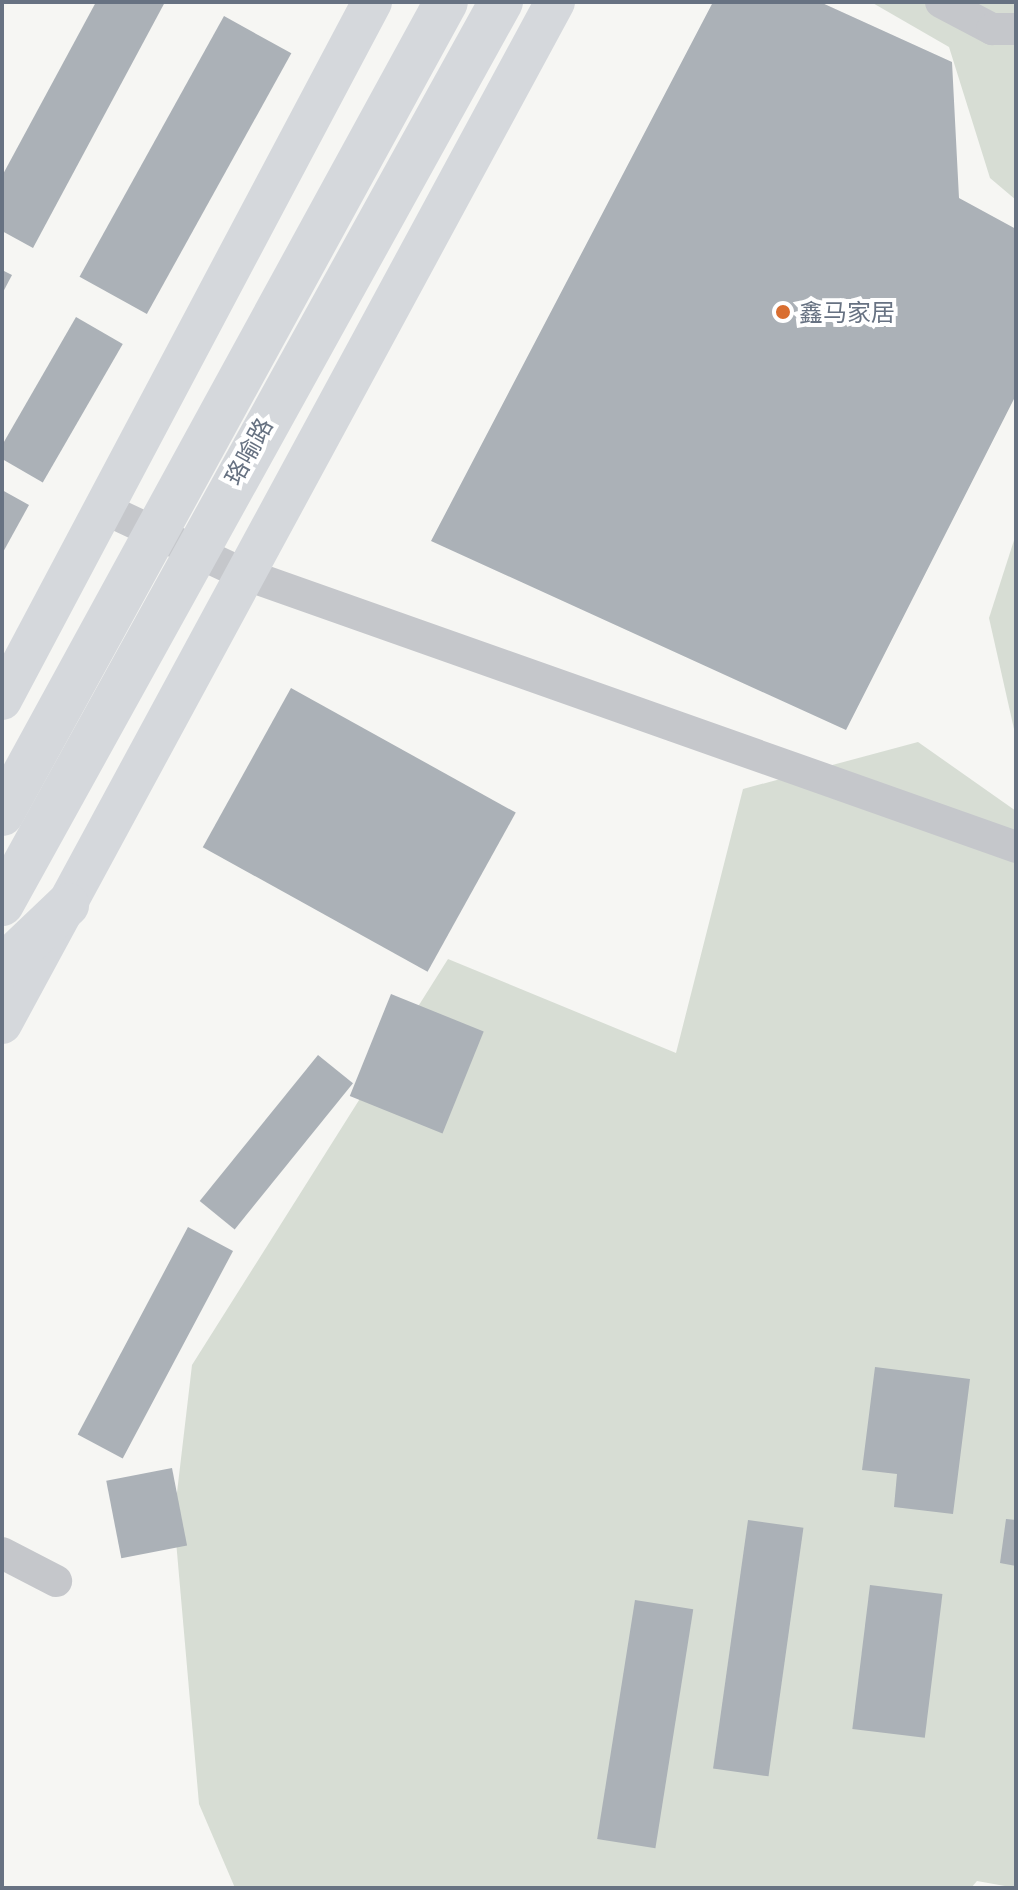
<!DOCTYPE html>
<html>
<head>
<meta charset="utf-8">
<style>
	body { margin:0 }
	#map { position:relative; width:1018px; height:1890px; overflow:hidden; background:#f6f6f3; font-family:Commissioner,"Noto Sans SC",sans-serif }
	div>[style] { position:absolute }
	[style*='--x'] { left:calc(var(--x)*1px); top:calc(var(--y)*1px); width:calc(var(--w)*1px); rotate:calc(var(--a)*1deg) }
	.green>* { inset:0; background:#d7ddd4 }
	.building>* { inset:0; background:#abb1b7; transform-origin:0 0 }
	.minor>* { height:32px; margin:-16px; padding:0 16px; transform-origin:16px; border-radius:16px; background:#c5c7cb }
	.major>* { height:40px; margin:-20px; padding:0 20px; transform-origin:20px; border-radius:20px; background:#d5d8dc }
	.highway>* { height:44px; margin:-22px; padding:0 22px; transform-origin:22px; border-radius:22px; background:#d5d8dc }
	.dots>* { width:22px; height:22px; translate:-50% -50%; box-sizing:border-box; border:4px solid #fff; border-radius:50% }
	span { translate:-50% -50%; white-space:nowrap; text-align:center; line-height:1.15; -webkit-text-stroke:8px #fff; paint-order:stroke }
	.poi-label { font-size:24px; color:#677282 }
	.left { translate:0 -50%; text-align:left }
	.street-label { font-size:24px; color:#677282 }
	.frame { position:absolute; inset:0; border:4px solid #677282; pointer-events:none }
</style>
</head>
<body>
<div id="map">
	<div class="green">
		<i style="clip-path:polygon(871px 2px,1016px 2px,1016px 200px,990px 178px,949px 47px)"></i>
		<i style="clip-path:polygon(1016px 534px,1016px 738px,989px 618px)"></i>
		<i style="clip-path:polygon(918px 742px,1016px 811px,1016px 1888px,977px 1881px,971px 1888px,235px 1888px,199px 1804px,174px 1518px,192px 1365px,448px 959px,676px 1053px,743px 789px)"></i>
	</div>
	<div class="building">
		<i style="clip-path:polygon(96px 2px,165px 2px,33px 248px,2px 231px,2px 176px)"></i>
		<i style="clip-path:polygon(713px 2px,820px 2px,952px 62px,959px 198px,1016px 229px,1016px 395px,846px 730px,431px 541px)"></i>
		<i style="left:224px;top:16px;width:77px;height:298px;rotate:29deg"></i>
		<i style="clip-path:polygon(2px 270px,12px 275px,2px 294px)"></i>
		<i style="left:76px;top:317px;width:54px;height:160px;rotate:30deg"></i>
		<i style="clip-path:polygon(2px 490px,29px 505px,2px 554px)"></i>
		<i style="left:291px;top:688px;width:257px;height:182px;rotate:29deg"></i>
		<i style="left:391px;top:994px;width:100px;height:110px;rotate:22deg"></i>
		<i style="left:318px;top:1055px;width:45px;height:188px;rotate:39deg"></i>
		<i style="left:188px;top:1227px;width:51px;height:235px;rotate:28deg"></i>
		<i style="clip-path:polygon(875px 1367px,970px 1379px,953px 1514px,894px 1507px,897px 1474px,862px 1470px)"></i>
		<i style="left:172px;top:1468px;width:79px;height:67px;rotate:79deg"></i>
		<i style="clip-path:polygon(1006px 1519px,1016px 1520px,1016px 1566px,1000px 1563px)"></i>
		<i style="left:748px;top:1520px;width:56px;height:251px;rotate:8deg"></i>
		<i style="left:870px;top:1585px;width:73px;height:145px;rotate:7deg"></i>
		<i style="left:635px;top:1600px;width:59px;height:242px;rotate:9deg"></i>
	</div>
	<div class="minor">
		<i style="--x:941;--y:2;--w:58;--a:27.9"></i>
		<i style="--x:992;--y:29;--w:24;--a:0"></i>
		<i style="--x:105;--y:509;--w:153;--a:25.1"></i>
		<i style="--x:244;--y:574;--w:819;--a:19.47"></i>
		<i style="--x:2;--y:1553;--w:61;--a:27.4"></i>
	</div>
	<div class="major">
		<i style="--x:2;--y:700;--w:790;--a:-62.07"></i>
		<i style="--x:2;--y:1024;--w:1162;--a:-61.58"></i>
	</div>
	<div class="highway">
		<i style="--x:2;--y:814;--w:925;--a:-61.33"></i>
		<i style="--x:2;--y:904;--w:1031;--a:-61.05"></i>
		<i style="--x:2;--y:967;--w:90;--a:-43.6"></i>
	</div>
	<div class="dots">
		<i style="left:783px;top:312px;background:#d96e30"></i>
	</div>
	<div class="poi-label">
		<span class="left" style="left:799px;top:312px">鑫马家居</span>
	</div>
	<div class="street-label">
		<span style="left:248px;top:451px;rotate:-61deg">珞喻路</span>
	</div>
	<div class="frame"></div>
</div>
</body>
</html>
